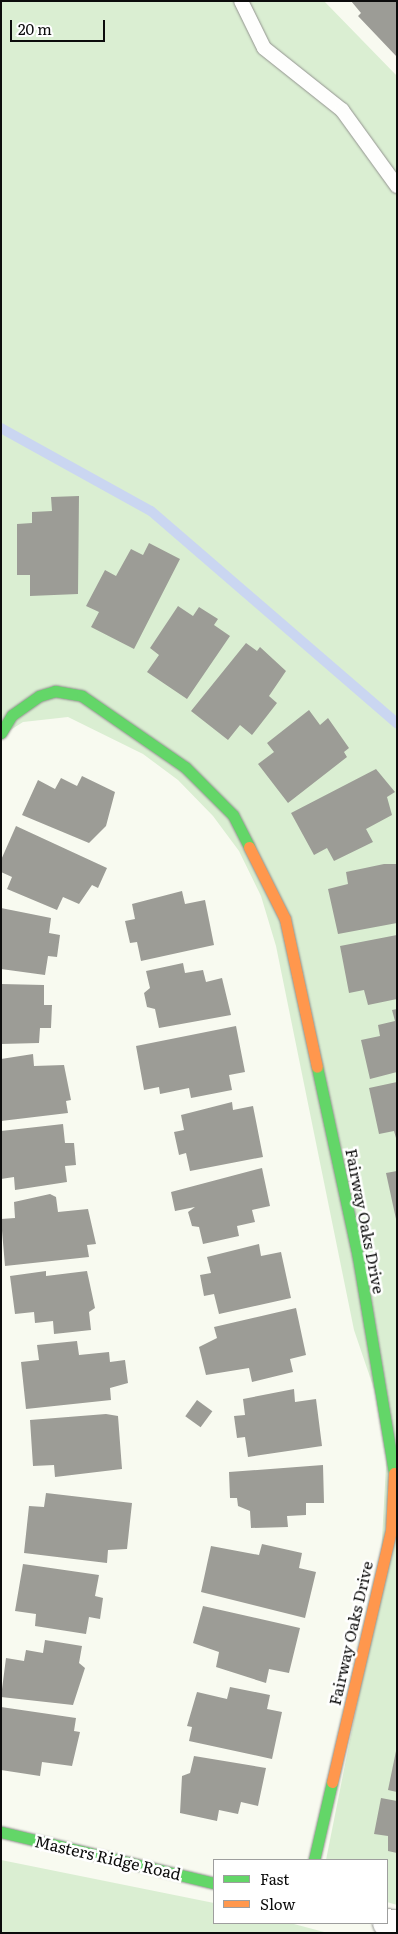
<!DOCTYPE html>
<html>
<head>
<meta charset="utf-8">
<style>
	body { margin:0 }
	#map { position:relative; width:398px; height:1934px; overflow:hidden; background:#f8faf0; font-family:Literata,serif }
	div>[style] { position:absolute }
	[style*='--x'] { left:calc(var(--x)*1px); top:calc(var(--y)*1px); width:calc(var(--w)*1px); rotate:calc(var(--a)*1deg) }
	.green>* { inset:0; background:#daeed2 }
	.stream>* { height:10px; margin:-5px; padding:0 5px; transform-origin:5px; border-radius:5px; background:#cad6f1 }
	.building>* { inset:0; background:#9c9c96; transform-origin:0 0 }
	.roads { filter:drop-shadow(0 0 1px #92938f) drop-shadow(0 0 1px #92938f) }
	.lane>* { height:14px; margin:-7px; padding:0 7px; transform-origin:7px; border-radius:7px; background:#fefefd }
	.street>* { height:28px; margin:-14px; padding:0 14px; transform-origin:14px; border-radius:14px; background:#fefefd }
	.fast>* { height:11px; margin:-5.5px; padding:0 5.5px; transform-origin:5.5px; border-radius:5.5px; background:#63d668 }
	.slow>* { height:11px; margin:-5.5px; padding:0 5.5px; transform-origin:5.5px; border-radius:5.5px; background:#ff974d }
	span { translate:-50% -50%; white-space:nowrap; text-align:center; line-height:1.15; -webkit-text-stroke:5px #fff; paint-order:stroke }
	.street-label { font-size:16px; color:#0c0c0c }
	.frame { position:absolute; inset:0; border:2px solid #0c0c0c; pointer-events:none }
	.legend { position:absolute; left:213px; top:1859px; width:175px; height:65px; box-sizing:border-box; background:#fff; border:1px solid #9e9e9e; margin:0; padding:6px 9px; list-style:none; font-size:15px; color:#0c0c0c }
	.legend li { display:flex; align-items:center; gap:10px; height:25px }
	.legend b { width:25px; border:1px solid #9e9e9e }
	.scale { position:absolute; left:10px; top:20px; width:95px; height:22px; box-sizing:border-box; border:2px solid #0c0c0c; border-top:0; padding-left:6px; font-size:15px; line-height:18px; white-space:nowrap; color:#0c0c0c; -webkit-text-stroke:4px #fff; paint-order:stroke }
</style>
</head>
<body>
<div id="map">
	<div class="green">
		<i style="clip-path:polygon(1px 1px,324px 1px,397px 76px,397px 1905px,387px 1902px,387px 1860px,326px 1860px,379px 1594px,388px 1430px,354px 1330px,276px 946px,261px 896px,239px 851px,213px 816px,178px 780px,143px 754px,68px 717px,23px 722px,1px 736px)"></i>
		<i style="clip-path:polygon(1px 1860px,214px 1903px,214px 1923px,290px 1923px,328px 1933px,1px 1933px)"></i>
	</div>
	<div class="stream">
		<i style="--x:1;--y:428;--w:171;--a:29"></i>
		<i style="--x:151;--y:511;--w:325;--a:40.8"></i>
	</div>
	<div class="building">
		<i style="clip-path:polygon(351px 1px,397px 1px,397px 57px,358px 16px,361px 13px)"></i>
		<i style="clip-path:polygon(79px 496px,78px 594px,30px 596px,30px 575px,17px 575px,17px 524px,32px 523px,32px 512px,52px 511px,51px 497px)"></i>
		<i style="clip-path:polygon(149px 543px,180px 559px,134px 649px,91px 627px,99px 612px,86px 606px,105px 570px,116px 576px,131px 549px,143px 555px)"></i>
		<i style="clip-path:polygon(178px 606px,193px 616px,199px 607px,218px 619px,214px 625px,230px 636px,187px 699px,147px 672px,159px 655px,150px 648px)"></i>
		<i style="clip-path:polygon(246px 643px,257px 651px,260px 647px,286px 671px,269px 696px,277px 703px,252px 735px,240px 725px,228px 740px,191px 711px)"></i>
		<i style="clip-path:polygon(309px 710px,320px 725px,328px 718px,349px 748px,344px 752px,347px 757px,288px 803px,258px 764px,274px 752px,267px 743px)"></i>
		<i style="clip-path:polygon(376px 769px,395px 792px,387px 797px,392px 815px,366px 829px,373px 842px,334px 861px,327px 848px,314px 855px,291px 813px)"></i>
		<i style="clip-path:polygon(82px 776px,115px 792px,106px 826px,89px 843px,22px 815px,38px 780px,55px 789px,61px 778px,77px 786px)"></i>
		<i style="clip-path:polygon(16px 826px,107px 868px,98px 888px,92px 885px,79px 904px,63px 897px,57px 910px,7px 889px,12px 877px,1px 872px,1px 860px)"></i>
		<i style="clip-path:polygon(384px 864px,397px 864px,397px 923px,338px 934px,328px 889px,348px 884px,346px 872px)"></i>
		<i style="clip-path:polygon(182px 891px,185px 904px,205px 900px,214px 945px,141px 961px,137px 942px,130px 943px,125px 921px,135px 919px,132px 904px)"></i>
		<i style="clip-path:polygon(1px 908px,51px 918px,49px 933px,60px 935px,57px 957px,48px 956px,45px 975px,1px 969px)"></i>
		<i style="clip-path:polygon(397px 935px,397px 999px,368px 1005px,364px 990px,349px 993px,340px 946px)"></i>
		<i style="clip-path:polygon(183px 963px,185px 973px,203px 970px,206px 982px,222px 978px,231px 1015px,159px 1028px,155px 1009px,147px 1007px,144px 993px,150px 988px,146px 971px)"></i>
		<i style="clip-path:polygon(1px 984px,44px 985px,44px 1005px,52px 1005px,51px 1028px,40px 1028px,39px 1043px,1px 1044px)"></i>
		<i style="clip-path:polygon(397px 1009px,397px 1072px,370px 1079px,361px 1040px,380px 1036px,378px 1025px,395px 1021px,392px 1010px)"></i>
		<i style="clip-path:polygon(236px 1026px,245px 1072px,229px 1075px,232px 1090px,191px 1098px,189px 1088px,160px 1094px,159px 1087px,144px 1090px,136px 1046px)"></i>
		<i style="clip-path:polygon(33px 1054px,34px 1066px,64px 1065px,71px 1100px,66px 1101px,68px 1113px,1px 1121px,1px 1059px)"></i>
		<i style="clip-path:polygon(397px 1082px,397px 1138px,396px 1138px,394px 1131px,379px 1134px,369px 1088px)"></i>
		<i style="clip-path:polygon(232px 1102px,233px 1110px,253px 1106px,263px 1157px,190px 1171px,186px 1153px,179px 1155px,174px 1132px,184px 1130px,181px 1115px)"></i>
		<i style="clip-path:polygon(63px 1124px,65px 1143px,74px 1143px,76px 1165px,65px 1166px,67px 1182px,15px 1190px,14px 1177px,1px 1179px,1px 1131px)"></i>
		<i style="clip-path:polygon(262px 1168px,270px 1206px,252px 1210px,255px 1222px,237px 1226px,239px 1236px,203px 1244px,199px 1227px,192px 1226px,188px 1212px,195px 1207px,175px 1211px,171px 1192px)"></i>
		<i style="clip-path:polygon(397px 1171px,397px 1219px,396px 1219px,386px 1173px)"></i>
		<i style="clip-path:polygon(50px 1194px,56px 1197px,58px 1212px,88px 1209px,96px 1244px,87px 1245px,89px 1257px,5px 1266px,1px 1219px,15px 1218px,14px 1202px)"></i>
		<i style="clip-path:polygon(259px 1244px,261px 1256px,281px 1252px,291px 1298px,219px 1314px,214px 1294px,204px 1296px,200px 1275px,211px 1273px,207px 1257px)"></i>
		<i style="clip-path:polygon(46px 1271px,46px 1276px,87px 1271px,95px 1308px,89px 1312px,91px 1330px,54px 1334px,53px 1321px,35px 1323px,34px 1312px,15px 1314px,10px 1276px)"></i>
		<i style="clip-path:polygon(296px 1308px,306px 1355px,290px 1359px,293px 1372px,252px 1382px,249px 1368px,206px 1375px,199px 1347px,217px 1338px,214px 1327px)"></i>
		<i style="clip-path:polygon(77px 1341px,79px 1355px,109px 1352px,110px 1362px,125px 1360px,128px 1383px,110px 1388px,111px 1400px,26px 1409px,21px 1362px,39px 1360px,37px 1345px)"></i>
		<i style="clip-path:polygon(294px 1389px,295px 1402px,316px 1399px,322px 1446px,248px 1457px,245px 1437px,237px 1438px,234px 1416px,245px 1415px,243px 1399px)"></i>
		<i style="left:197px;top:1400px;width:19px;height:20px;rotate:36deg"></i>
		<i style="clip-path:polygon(106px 1414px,118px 1416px,122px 1469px,55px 1477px,54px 1465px,33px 1466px,30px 1420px)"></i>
		<i style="clip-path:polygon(323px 1465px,324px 1503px,306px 1503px,306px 1515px,287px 1516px,288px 1527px,251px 1528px,250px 1511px,238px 1506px,237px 1498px,230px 1498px,229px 1472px)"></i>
		<i style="clip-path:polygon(46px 1493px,132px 1503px,127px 1549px,108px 1550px,107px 1563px,24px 1553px,29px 1506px,44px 1507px)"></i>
		<i style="clip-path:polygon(262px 1544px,302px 1553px,299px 1568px,316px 1572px,305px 1618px,201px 1592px,211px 1546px,259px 1555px)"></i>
		<i style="clip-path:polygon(23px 1564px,99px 1575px,95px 1596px,103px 1598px,100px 1619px,89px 1617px,86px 1634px,35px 1626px,36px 1614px,15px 1611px)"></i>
		<i style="clip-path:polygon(203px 1606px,300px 1628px,289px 1673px,269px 1669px,266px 1683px,216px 1667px,219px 1652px,193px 1643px)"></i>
		<i style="clip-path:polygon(45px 1640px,82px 1646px,79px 1663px,85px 1668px,73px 1705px,1px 1697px,6px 1658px,24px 1661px,26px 1650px,43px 1653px)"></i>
		<i style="clip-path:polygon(230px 1687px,270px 1695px,267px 1709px,282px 1712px,272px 1759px,189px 1741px,192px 1727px,187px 1726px,197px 1692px,227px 1699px)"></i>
		<i style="clip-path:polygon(1px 1707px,76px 1718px,74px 1731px,80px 1732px,72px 1766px,42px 1762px,40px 1776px,1px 1770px)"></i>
		<i style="clip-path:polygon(396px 1751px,397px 1751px,397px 1792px,388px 1790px)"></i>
		<i style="clip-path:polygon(194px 1756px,266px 1768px,258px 1806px,241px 1802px,238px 1814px,219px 1810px,217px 1821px,180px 1813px,182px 1776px,190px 1773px)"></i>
		<i style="clip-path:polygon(381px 1798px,397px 1801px,397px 1853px,388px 1851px,388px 1836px,374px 1834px)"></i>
	</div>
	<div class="roads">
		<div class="lane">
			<i style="--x:241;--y:1;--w:52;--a:63.9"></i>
			<i style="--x:264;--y:48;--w:100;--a:38.5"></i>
			<i style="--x:342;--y:110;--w:94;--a:54.1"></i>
		</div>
		<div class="street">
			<i style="--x:387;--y:1923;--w:10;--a:11"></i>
		</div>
		<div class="fast">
			<i style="--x:1;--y:733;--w:21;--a:-59"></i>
			<i style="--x:12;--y:715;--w:33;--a:-35"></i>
			<i style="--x:39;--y:696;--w:17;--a:-17"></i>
			<i style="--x:55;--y:691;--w:27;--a:10"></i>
			<i style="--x:82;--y:696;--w:125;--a:34.6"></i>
			<i style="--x:185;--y:767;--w:68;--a:45"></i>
			<i style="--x:233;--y:815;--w:36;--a:63"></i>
			<i style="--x:317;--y:1067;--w:194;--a:77.8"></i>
			<i style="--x:358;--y:1257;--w:219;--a:80.5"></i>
			<i style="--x:1;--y:1832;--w:219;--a:13.5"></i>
			<i style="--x:314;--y:1860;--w:80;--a:-77"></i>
		</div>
		<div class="slow">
			<i style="--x:249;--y:847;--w:80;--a:63.4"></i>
			<i style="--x:285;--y:919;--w:151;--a:77.8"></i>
			<i style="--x:332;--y:1782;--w:258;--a:-76.8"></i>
			<i style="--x:391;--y:1531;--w:58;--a:-87"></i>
		</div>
	</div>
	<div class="street-label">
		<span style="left:366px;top:1221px;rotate:79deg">Fairway Oaks Drive</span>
		<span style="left:350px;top:1633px;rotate:-77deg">Fairway Oaks Drive</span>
		<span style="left:108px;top:1857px;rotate:13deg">Masters Ridge Road</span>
	</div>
	<div class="frame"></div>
	<ul class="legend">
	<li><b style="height:6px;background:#63d668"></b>Fast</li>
	<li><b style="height:6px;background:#ff974d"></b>Slow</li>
	</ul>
	<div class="scale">20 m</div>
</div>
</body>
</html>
